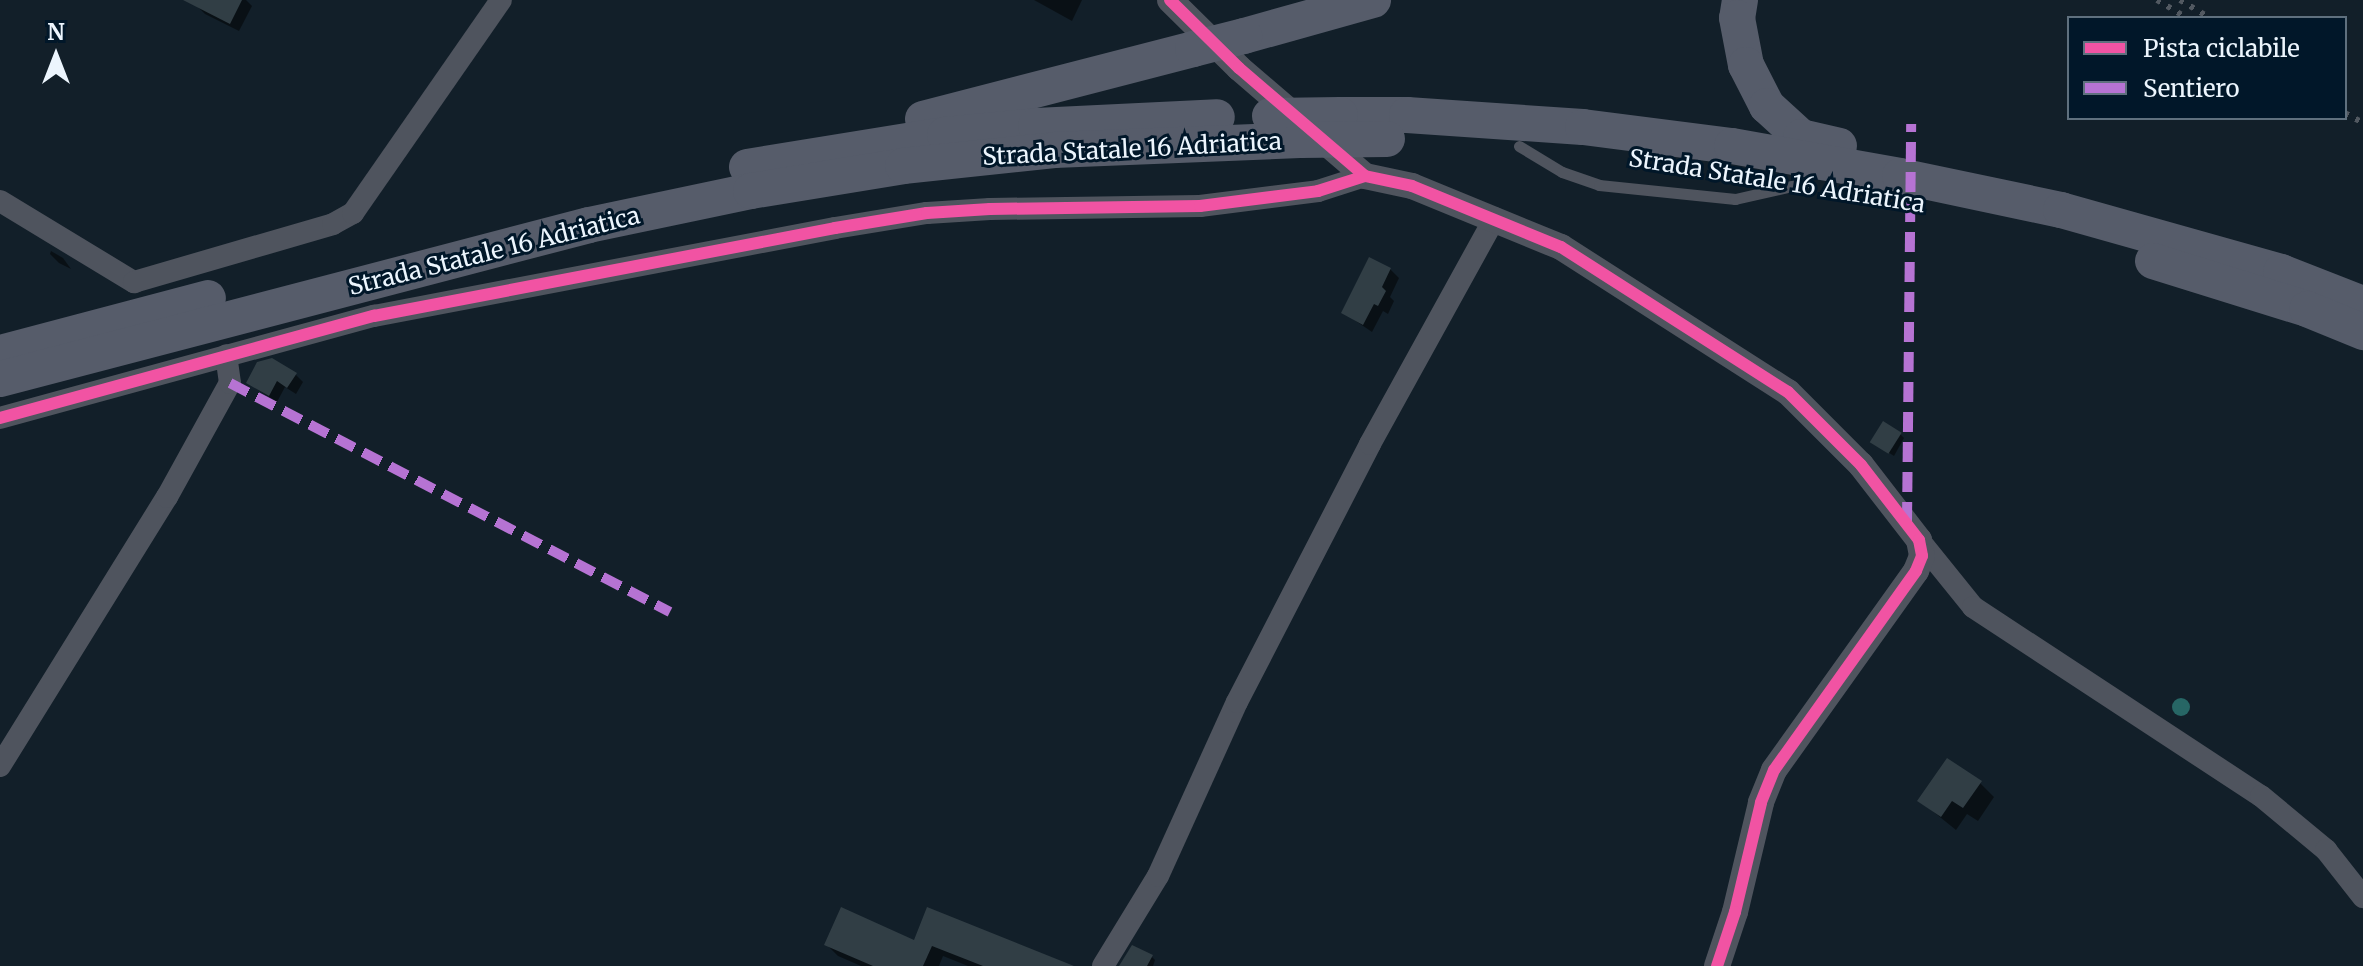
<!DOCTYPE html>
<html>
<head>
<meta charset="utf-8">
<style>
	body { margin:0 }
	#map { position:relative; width:2363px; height:966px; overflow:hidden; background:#121f29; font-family:Merriweather,serif }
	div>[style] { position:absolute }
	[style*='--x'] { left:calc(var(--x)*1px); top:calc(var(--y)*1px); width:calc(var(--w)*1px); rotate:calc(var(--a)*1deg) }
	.water>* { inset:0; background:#276665 }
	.round { border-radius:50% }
	.shadow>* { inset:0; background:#0007 }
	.building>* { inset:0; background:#313e45; transform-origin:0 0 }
	.service>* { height:11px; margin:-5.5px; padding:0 5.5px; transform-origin:5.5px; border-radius:5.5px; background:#4f545e }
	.minor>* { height:22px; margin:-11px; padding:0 11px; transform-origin:11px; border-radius:11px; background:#4f545e }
	.tertiary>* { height:26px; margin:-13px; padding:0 13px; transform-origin:13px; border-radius:13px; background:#4f545e }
	.trunk>* { height:36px; margin:-18px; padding:0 18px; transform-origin:18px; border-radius:18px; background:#565c6a }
	.rail>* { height:6px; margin-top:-3px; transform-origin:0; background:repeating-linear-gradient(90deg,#525961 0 4px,transparent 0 12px) }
	.trunk-bridge>* { height:36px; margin:-18px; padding:0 18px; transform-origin:18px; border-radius:18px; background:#565c6a }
	.quiet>* { height:10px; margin-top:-5px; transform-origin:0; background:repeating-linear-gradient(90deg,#b673d3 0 20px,transparent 0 30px) }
	.cycleway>* { height:12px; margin:-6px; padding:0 6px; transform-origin:6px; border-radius:6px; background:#f153a3 }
	span { translate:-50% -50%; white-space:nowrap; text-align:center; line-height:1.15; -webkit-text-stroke:6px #011729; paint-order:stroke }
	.street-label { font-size:24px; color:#ecf5fd }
	.legend { position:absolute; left:2067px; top:16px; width:280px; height:104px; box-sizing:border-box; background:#011729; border:2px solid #5f707e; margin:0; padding:10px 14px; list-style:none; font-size:24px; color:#ecf5fd }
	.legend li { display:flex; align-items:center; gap:16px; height:40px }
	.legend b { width:40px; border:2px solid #5f707e }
	.north { position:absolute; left:16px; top:16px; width:80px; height:80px; -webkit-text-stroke:6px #011729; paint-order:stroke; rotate:0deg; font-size:22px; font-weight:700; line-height:32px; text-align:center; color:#ecf5fd }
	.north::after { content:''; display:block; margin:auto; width:28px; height:36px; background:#ecf5fd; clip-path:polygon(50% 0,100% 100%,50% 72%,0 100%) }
</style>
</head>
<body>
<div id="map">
	<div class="water">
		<i class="round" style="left:2172px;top:698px;width:18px;height:18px"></i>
	</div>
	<div class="shadow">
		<i style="clip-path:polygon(198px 0,246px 0,252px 6px,239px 31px,205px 14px,196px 5px)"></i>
		<i style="clip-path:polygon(1034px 0,1082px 0,1072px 21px)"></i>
		<i style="clip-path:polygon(51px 251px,63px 258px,71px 269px,59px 263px,50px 254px)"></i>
		<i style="clip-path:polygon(1390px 269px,1399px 278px,1390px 297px,1394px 301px,1388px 314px,1383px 311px,1372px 332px,1344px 313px)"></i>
		<i style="clip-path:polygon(295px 374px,303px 382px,296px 394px,285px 387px,277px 402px,248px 383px)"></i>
		<i style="clip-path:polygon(1900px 434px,1904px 438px,1894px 456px,1877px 445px)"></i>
		<i style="clip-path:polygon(1980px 783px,1994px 797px,1978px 821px,1967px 814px,1956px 830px,1920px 801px)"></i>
		<i style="clip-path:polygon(915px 942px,1070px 966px,968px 966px,943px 956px,939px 966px,861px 966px,838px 956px,826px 944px)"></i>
		<i style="clip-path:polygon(1151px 956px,1155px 960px,1153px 966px,1122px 966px)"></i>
	</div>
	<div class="building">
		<i style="clip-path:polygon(183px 0,242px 0,230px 24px)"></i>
		<i style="clip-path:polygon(1369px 257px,1391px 268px,1382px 287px,1386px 291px,1378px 306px,1374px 304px,1363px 325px,1341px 313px)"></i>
		<i style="clip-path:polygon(272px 358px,297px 373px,287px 388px,277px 381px,269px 396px,246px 383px,257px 362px)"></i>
		<i style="left:1883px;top:421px;width:22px;height:25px;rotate:32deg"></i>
		<i style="clip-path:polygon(1947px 758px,1982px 781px,1963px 808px,1952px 801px,1941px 817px,1917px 801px)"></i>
		<i style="clip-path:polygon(841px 907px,914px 940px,927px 907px,1074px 966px,983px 966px,932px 946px,923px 966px,873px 966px,824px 945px)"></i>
		<i style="clip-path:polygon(1132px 945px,1153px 955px,1147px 966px,1119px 966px)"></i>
	</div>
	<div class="service">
		<i style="--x:1519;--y:146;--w:50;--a:31.2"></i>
		<i style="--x:1562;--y:172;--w:39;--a:19"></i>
		<i style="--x:1599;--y:185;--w:137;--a:5.9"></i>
		<i style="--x:1735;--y:199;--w:72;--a:-12.9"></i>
	</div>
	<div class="minor">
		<i style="--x:0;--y:201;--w:157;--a:31.2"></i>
		<i style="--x:134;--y:282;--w:207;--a:-16.2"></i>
		<i style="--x:333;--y:224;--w:23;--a:-29"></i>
		<i style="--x:353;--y:213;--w:259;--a:-55.2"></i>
		<i style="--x:0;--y:418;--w:388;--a:-15.3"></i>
		<i style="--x:374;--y:316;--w:469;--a:-10.8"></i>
		<i style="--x:835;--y:228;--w:93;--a:-9.3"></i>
		<i style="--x:927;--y:213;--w:63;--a:-3.6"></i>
		<i style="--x:990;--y:209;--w:210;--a:-0.8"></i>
		<i style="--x:1200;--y:206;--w:119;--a:-7.2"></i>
		<i style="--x:1318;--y:191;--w:49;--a:-17.7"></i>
		<i style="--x:1919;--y:540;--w:86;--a:51.1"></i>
		<i style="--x:1973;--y:607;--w:344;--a:33.3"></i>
		<i style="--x:2261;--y:796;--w:85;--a:39.7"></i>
		<i style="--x:2326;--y:850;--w:60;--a:51.8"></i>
		<i style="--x:0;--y:766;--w:317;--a:-58.2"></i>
		<i style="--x:167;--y:497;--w:130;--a:-61.1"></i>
		<i style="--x:230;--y:383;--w:28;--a:-98"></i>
		<i style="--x:1103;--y:966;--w:105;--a:-58.6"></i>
		<i style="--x:1158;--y:876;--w:191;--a:-65.6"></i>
		<i style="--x:1237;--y:702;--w:290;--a:-62.7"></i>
		<i style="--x:1370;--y:444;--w:258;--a:-61.1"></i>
	</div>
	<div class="tertiary">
		<i style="--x:1170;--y:0;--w:97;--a:44.6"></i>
		<i style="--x:1239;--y:68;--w:166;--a:40.6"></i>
		<i style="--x:1365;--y:176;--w:48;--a:12"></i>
		<i style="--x:1412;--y:186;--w:161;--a:22.3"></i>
		<i style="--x:1561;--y:247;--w:269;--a:32.6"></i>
		<i style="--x:1788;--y:392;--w:103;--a:45"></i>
		<i style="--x:1861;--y:465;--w:95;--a:52.3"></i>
		<i style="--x:1919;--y:540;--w:16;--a:79"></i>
		<i style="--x:1922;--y:556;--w:16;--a:112"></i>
		<i style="--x:1916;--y:571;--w:244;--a:125.5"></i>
		<i style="--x:1774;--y:770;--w:35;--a:112"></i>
		<i style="--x:1761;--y:803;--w:112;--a:103.4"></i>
		<i style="--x:1735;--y:912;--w:57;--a:108.4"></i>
	</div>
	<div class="trunk">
		<i style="--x:1740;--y:0;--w:18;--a:99"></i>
		<i style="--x:1737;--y:18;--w:48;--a:79.2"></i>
		<i style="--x:1746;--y:65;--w:46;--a:62.9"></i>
		<i style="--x:1767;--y:106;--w:46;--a:42.4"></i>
		<i style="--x:1801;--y:137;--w:39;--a:13"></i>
		<i style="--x:1244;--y:36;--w:134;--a:-15.6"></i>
		<i style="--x:1342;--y:115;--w:65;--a:0"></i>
		<i style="--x:1407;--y:115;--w:176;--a:3.9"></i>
		<i style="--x:1583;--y:127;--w:150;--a:7.3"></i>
		<i style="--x:1732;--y:146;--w:171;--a:10.1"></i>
		<i style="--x:1900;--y:176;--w:165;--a:11.9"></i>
		<i style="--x:2061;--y:210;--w:229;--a:15.7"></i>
		<i style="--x:2281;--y:272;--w:88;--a:21.3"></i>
		<i style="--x:923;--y:119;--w:279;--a:-14.5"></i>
		<i style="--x:747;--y:167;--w:201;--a:-9.2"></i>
		<i style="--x:945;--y:135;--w:91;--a:-5.6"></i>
		<i style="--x:1036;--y:126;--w:181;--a:-2.8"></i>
		<i style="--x:2153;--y:261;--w:161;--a:17.3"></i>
		<i style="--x:2307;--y:309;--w:61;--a:22.3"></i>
		<i style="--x:0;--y:353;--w:215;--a:-14.8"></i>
		<i style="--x:0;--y:379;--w:609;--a:-14.65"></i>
		<i style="--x:589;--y:225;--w:166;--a:-11.9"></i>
		<i style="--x:751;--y:191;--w:154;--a:-9.3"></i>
		<i style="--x:903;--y:166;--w:152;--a:-6"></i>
		<i style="--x:1054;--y:150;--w:246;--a:-2.3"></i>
	</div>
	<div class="rail">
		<i style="--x:2157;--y:0;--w:35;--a:31"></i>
		<i style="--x:2180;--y:0;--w:35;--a:31"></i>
		<i style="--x:2345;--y:113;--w:21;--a:29"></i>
	</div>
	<div class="trunk-bridge">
		<i style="--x:1193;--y:49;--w:53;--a:-14.3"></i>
		<i style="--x:1270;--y:116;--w:70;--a:-0.8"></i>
		<i style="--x:1300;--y:140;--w:87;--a:-0.7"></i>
	</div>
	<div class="quiet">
		<i style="--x:230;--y:383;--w:496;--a:27.5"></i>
		<i style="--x:1907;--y:522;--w:398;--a:-89.4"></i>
	</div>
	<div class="cycleway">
		<i style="--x:1170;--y:0;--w:97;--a:44.6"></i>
		<i style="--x:1239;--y:68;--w:166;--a:40.6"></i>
		<i style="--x:1365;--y:176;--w:48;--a:12"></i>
		<i style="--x:1412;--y:186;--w:161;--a:22.3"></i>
		<i style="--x:1561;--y:247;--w:269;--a:32.6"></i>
		<i style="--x:1788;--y:392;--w:103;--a:45"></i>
		<i style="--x:1861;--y:465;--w:95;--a:52.3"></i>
		<i style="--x:1919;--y:540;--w:16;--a:79"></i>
		<i style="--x:1922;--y:556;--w:16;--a:112"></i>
		<i style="--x:1916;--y:571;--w:244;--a:125.5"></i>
		<i style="--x:1774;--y:770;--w:35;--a:112"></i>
		<i style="--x:1761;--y:803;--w:112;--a:103.4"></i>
		<i style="--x:1735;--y:912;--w:57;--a:108.4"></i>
		<i style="--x:0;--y:418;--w:388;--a:-15.3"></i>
		<i style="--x:374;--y:316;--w:469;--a:-10.8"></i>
		<i style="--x:835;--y:228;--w:93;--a:-9.3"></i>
		<i style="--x:927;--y:213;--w:63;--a:-3.6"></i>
		<i style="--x:990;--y:209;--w:210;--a:-0.8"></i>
		<i style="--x:1200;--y:206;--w:119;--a:-7.2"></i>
		<i style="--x:1318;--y:191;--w:49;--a:-17.7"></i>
	</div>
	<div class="street-label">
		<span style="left:1132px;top:149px;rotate:-3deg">Strada Statale 16 Adriatica</span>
		<span style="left:1777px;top:181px;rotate:9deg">Strada Statale 16 Adriatica</span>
		<span style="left:494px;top:251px;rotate:-14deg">Strada Statale 16 Adriatica</span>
	</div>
	<ul class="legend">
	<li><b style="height:10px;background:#f153a3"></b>Pista ciclabile</li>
	<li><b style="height:10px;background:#b673d3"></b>Sentiero</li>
	</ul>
	<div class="north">N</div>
</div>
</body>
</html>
